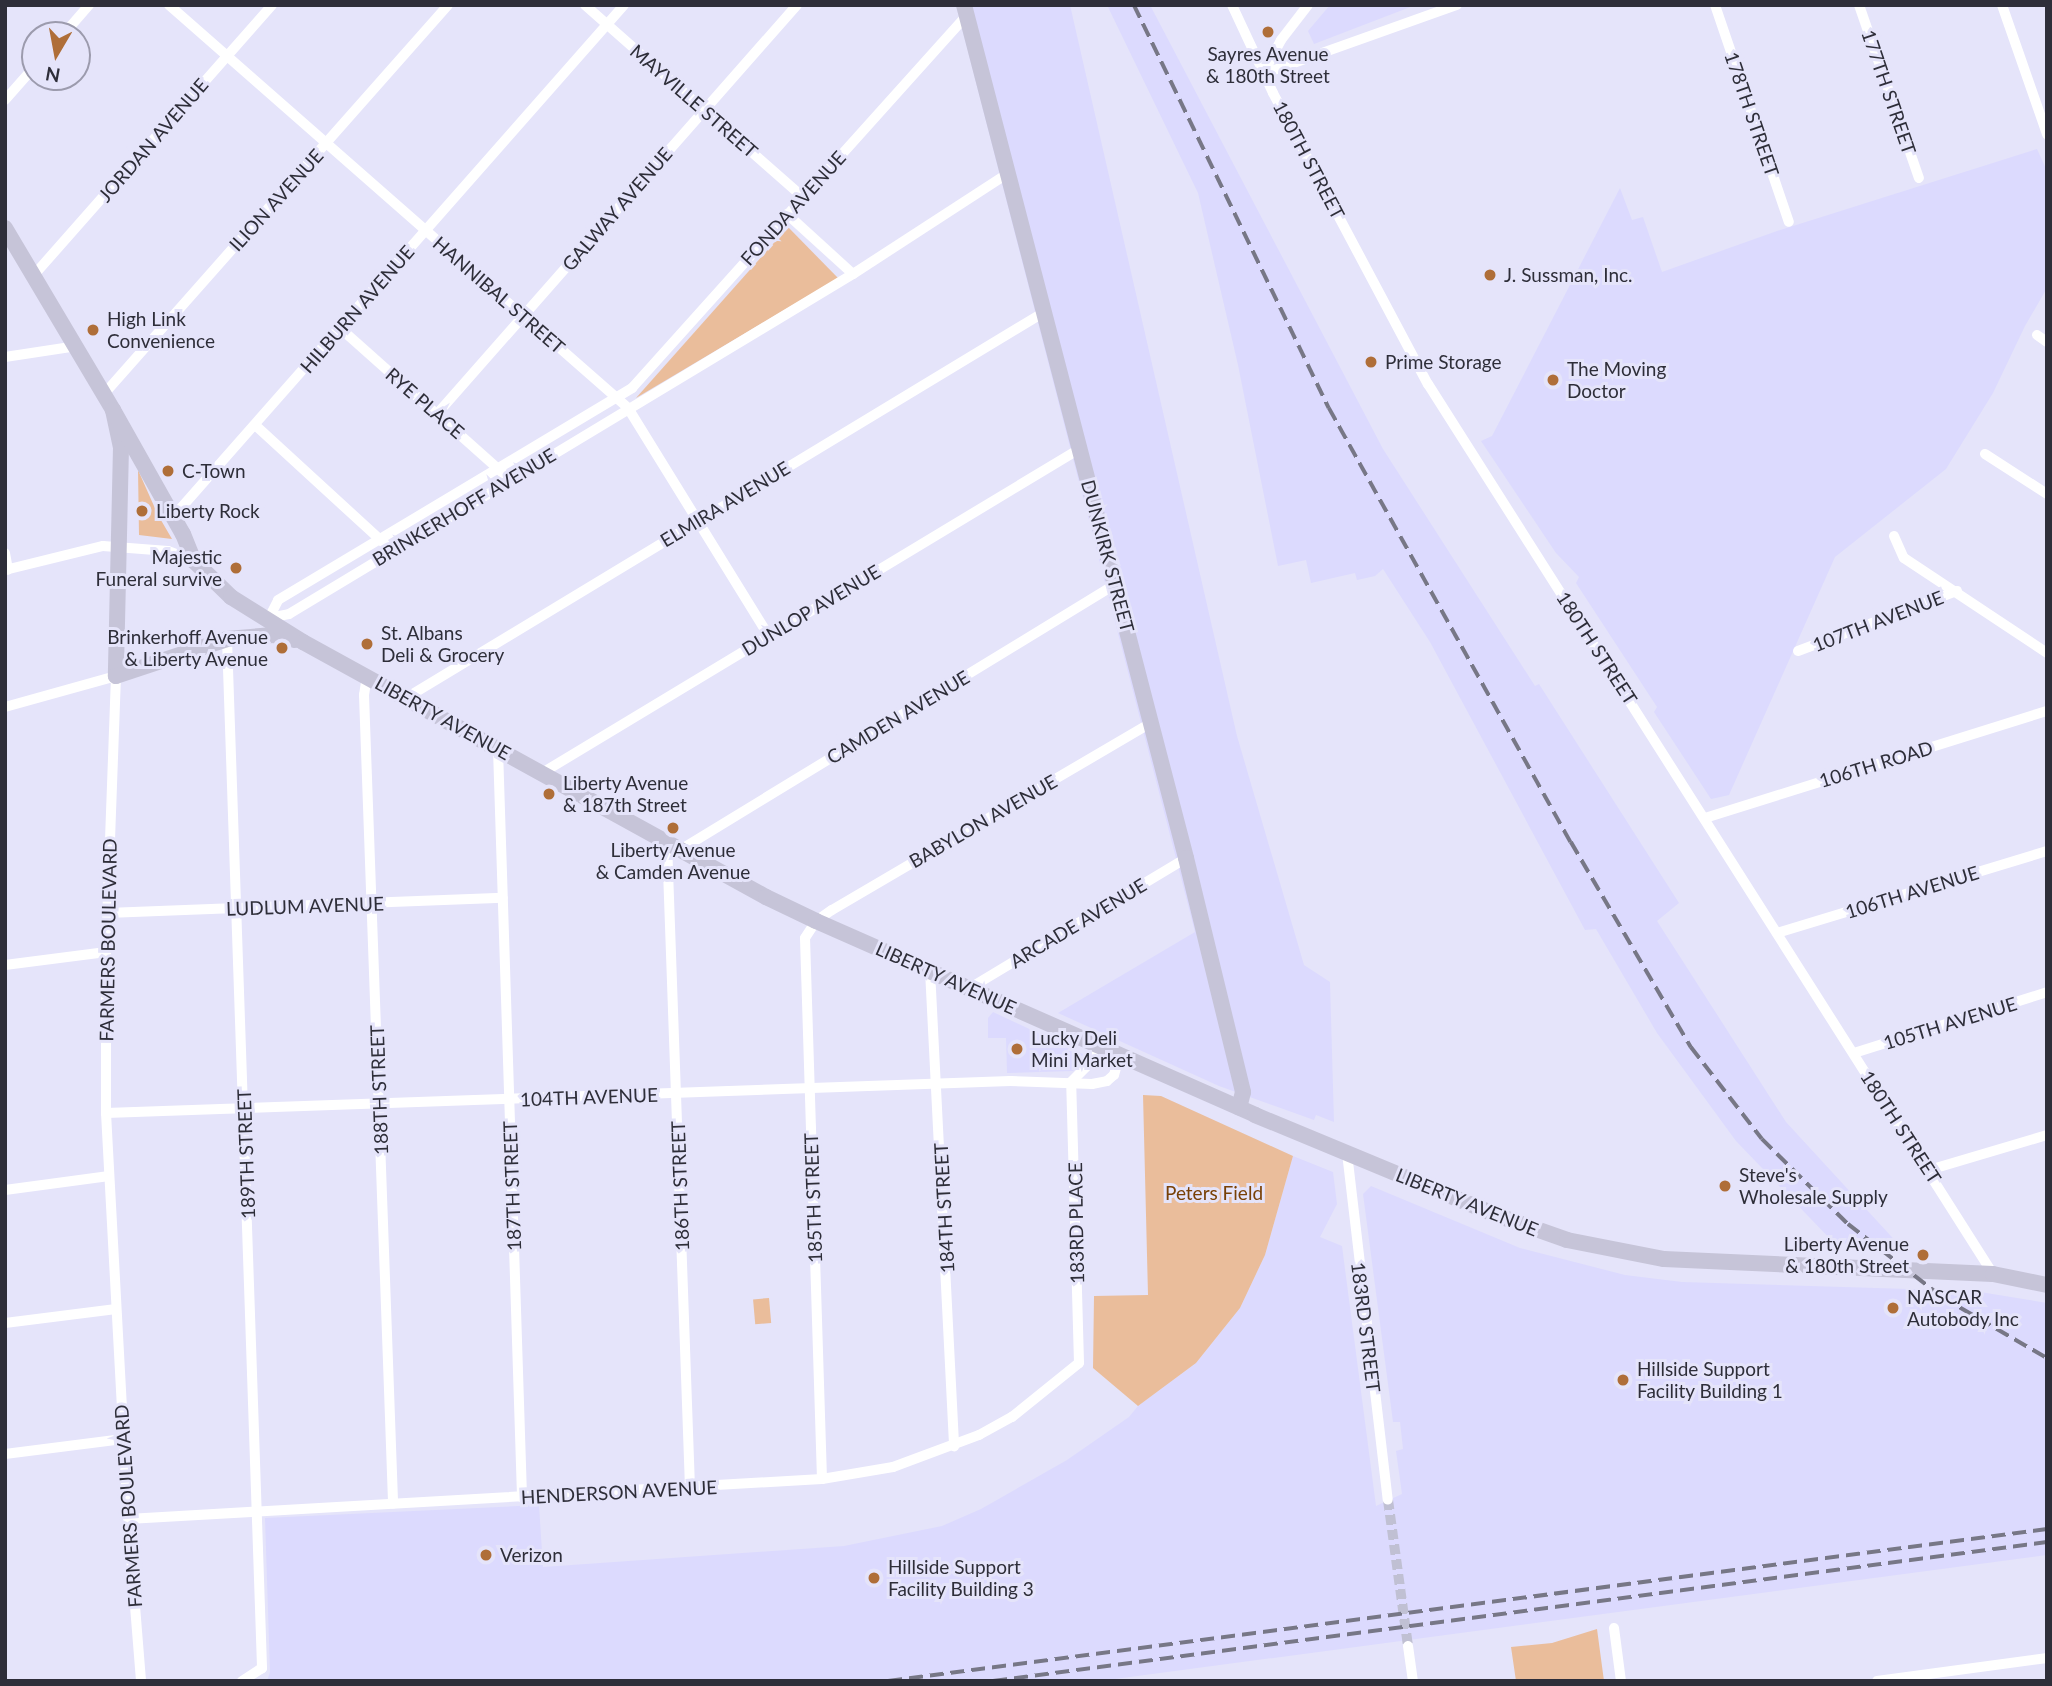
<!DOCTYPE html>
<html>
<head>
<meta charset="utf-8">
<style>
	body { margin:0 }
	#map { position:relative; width:2052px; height:1686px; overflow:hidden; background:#e5e4fa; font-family:Lato,sans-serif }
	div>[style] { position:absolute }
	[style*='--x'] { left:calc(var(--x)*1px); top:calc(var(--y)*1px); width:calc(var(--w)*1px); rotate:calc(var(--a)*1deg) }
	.built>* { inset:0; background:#dcdafe }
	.green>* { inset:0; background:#eabd9b; transform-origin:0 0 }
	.street-tunnel>* { height:10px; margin-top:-5px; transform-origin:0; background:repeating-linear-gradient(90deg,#c0c0d3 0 10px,transparent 0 15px) }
	.street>* { height:10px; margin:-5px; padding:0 5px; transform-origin:5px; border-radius:5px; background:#fff }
	.secondary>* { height:16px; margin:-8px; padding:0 8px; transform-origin:8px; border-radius:8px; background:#c6c4d8 }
	.rail>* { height:3.5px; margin-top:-1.75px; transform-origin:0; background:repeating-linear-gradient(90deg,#777786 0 14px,transparent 0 21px) }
	.dots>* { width:19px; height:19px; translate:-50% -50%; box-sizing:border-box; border:4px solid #e5e4fa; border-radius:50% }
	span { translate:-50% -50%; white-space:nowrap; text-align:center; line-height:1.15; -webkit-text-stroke:6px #e5e4fa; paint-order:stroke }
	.poi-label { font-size:19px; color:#2e2e39 }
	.left { translate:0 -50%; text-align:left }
	.right { translate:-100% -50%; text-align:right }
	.street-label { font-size:19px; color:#2e2e39 }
	.park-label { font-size:19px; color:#784006 }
	.frame { position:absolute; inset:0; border:7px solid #2e2e39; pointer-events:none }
	.north { position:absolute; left:21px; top:21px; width:70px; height:70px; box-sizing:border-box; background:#e5e4fa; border:2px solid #9c9bad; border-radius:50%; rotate:190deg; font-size:19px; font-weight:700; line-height:28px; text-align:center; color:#2e2e39 }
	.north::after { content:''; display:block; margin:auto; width:24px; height:32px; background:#af6e38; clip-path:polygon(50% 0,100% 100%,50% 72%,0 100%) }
</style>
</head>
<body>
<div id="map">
	<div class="built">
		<i style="clip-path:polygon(956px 5px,1070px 5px,1237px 736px,1304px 965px,1330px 982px,1334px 1122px,1316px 1115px,1314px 1120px,1219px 1086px,1058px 1013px,1195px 932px)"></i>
		<i style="clip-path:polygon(1107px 5px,1150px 5px,1383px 449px,1535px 686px,1539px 684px,1679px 903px,1657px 921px,1786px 1122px,1901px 1247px,1834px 1243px,1736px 1141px,1657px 1033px,1596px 929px,1585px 930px,1430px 642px,1383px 569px,1375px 576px,1357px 580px,1355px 573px,1311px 583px,1306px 560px,1278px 566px,1238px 365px,1198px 193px)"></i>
		<i style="clip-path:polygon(1330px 5px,1413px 5px,1413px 6px,1314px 44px,1308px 31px)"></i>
		<i style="clip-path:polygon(2037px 149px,2047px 171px,2047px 288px,2025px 326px,1993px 393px,1946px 469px,1835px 557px,1729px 795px,1711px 799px,1654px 712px,1657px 707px,1576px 583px,1579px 577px,1556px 553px,1481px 441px,1492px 436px,1620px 188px,1632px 220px,1643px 217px,1662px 272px,1777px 231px)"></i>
		<i style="clip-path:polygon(993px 1012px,1087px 1056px,1073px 1071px,1007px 1073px,1006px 1038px,988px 1038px,988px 1018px)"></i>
		<i style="clip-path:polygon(1293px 1156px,1333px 1172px,1337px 1204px,1320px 1237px,1342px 1246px,1376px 1506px,1402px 1494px,1396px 1451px,1403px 1449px,1400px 1422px,1393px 1422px,1363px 1194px,1371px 1186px,1520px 1248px,1625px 1275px,1682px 1282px,1974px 1291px,2047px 1303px,2047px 1555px,1100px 1681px,267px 1681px,270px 1672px,265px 1518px,539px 1505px,543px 1567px,844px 1546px,942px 1526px,981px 1509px,1067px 1460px,1129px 1417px,1138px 1406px,1196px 1363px,1240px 1308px,1265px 1255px)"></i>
	</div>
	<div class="green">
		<i style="clip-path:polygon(788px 227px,838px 278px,636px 398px)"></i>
		<i style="clip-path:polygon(138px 470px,158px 515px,172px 539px,139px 535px)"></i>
		<i style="clip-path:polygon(1143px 1095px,1161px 1096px,1293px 1156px,1265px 1255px,1240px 1308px,1196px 1363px,1138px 1406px,1093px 1368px,1094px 1296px,1148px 1295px)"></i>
		<i style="left:769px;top:1298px;width:25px;height:16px;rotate:85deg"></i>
		<i style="clip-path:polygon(1597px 1629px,1604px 1681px,1516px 1681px,1511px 1647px,1552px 1643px)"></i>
	</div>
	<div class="street-tunnel">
		<i style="--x:1388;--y:1500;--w:147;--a:82.2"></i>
	</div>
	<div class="street">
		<i style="--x:169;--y:5;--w:611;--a:41.28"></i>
		<i style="--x:628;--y:408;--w:267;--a:58.3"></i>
		<i style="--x:585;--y:5;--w:290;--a:41.4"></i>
		<i style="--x:1232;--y:5;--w:97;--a:65"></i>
		<i style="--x:1273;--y:93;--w:330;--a:62"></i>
		<i style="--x:1428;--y:384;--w:1054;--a:57.59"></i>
		<i style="--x:1715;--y:5;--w:229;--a:71.2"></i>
		<i style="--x:1859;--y:5;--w:183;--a:70.9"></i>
		<i style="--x:2002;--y:5;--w:137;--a:70.8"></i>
		<i style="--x:63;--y:35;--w:40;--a:-49"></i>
		<i style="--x:1263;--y:74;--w:206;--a:-19.6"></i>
		<i style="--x:1263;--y:74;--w:38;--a:-62"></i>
		<i style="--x:1281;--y:40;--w:44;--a:-52.4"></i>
		<i style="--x:5;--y:100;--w:45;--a:-48.6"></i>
		<i style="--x:787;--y:214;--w:89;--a:42.3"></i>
		<i style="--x:34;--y:275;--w:360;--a:-48.6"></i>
		<i style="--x:340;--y:328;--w:218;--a:41.7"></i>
		<i style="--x:2037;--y:335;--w:12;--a:35"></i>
		<i style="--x:5;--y:357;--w:73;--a:-8.7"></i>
		<i style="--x:104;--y:394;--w:519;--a:-48.51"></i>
		<i style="--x:437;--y:414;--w:545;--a:-48.65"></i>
		<i style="--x:255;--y:425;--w:176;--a:42.5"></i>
		<i style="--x:1985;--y:454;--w:74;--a:32.8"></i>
		<i style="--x:173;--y:517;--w:682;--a:-48.62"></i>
		<i style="--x:1894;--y:536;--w:24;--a:66"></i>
		<i style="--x:1904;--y:558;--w:172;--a:33.6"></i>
		<i style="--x:5;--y:553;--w:17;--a:80"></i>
		<i style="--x:5;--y:570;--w:101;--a:-13.8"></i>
		<i style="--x:103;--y:546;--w:65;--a:4.4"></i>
		<i style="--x:168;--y:551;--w:28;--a:21"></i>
		<i style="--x:269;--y:618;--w:20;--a:-63"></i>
		<i style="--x:278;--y:600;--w:413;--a:-30.9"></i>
		<i style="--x:632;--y:388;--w:501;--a:-48.07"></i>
		<i style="--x:269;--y:618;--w:20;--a:-11"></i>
		<i style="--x:289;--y:614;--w:659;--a:-31.08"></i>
		<i style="--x:853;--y:274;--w:187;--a:-33"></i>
		<i style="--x:227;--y:639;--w:1030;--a:88.05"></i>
		<i style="--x:262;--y:1668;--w:24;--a:147"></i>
		<i style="--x:1798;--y:651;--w:170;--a:-20.7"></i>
		<i style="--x:367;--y:676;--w:19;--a:99"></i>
		<i style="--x:364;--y:695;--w:809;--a:87.94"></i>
		<i style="--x:406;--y:698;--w:748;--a:-31.16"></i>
		<i style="--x:5;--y:707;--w:115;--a:-15.6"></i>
		<i style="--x:116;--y:676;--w:276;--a:92.1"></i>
		<i style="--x:106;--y:952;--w:161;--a:90"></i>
		<i style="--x:106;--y:1113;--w:407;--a:86.9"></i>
		<i style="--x:128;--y:1519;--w:163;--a:85.4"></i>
		<i style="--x:498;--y:749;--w:749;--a:88.16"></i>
		<i style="--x:542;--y:773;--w:629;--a:-31.09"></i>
		<i style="--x:1705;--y:818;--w:358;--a:-17.4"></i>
		<i style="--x:667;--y:842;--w:646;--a:87.96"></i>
		<i style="--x:680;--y:850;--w:511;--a:-31.39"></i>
		<i style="--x:107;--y:913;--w:396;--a:-2.2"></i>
		<i style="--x:1777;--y:933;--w:282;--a:-16.9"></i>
		<i style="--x:5;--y:965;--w:102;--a:-7.3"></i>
		<i style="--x:930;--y:970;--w:477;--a:87.1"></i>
		<i style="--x:970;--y:988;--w:252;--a:-31"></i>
		<i style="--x:1854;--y:1053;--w:202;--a:-17.5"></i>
		<i style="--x:1071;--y:1082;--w:27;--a:-45"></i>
		<i style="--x:1090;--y:1063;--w:17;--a:-69"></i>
		<i style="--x:106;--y:1113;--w:905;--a:-2.03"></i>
		<i style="--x:1010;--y:1081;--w:82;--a:2.1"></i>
		<i style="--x:1092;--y:1084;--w:15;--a:-11"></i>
		<i style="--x:1107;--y:1081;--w:9;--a:-41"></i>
		<i style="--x:1114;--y:1075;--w:19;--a:-74"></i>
		<i style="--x:1347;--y:1153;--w:349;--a:83.3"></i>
		<i style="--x:1929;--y:1170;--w:123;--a:-16.5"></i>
		<i style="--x:5;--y:1190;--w:105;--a:-7.7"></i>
		<i style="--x:5;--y:1323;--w:112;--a:-7.2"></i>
		<i style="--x:5;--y:1454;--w:119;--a:-7.2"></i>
		<i style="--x:822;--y:1479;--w:541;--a:-91.8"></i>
		<i style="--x:805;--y:938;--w:20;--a:-57"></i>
		<i style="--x:816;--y:921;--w:19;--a:-35"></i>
		<i style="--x:832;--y:910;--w:370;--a:-30.4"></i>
		<i style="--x:128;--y:1519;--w:695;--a:-3.3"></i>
		<i style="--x:822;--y:1479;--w:72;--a:-9.6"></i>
		<i style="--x:893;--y:1467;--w:92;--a:-20.4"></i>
		<i style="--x:979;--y:1435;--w:38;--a:-29"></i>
		<i style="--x:1012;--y:1417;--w:86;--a:-38.9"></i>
		<i style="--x:1079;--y:1363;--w:281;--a:-91.6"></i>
		<i style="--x:1614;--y:1628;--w:53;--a:82.5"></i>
		<i style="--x:1408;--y:1646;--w:35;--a:82"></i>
		<i style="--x:1877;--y:1681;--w:172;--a:-7.7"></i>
	</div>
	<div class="secondary">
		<i style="--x:964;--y:5;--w:881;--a:75.41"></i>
		<i style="--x:1186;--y:858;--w:241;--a:76.3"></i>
		<i style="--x:1243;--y:1092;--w:16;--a:104"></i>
		<i style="--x:5;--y:228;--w:212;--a:59.3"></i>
		<i style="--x:113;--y:410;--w:38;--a:78"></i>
		<i style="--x:121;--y:447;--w:229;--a:91.3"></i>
		<i style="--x:116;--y:676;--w:117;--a:-18.4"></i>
		<i style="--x:227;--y:639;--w:46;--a:-5"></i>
		<i style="--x:273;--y:635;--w:22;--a:13"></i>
		<i style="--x:113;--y:410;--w:142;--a:60.6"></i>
		<i style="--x:183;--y:534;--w:29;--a:68"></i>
		<i style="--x:194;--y:561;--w:52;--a:44.2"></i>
		<i style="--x:231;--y:597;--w:85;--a:32"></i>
		<i style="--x:303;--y:642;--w:529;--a:28.84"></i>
		<i style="--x:766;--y:897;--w:55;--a:25.6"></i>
		<i style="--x:816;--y:921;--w:480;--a:23.8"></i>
		<i style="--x:1255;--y:1115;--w:264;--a:22.5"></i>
		<i style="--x:1499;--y:1216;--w:72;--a:19.4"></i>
		<i style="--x:1567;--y:1240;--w:99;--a:11.1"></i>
		<i style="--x:1664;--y:1259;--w:329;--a:2.6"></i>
		<i style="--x:1993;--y:1274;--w:55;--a:11.5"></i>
	</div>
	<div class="rail">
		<i style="--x:1134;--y:5;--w:448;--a:64.2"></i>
		<i style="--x:1329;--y:408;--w:497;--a:60.9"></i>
		<i style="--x:1571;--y:842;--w:238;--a:59.7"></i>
		<i style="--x:1691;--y:1047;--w:116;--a:52.3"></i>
		<i style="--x:1762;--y:1139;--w:121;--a:44.7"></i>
		<i style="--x:1848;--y:1224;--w:119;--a:37.8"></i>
		<i style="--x:1942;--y:1297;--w:121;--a:30.2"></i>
		<i style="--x:888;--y:1681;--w:1169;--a:-7.47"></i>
		<i style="--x:993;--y:1681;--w:1063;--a:-7.51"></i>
	</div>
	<div class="dots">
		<i style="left:1268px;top:32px;background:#af6e38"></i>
		<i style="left:1490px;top:275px;background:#af6e38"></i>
		<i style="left:93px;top:330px;background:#af6e38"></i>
		<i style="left:1371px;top:362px;background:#af6e38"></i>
		<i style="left:1553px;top:380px;background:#af6e38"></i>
		<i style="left:168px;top:471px;background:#af6e38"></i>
		<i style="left:142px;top:511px;background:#af6e38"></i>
		<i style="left:236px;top:568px;background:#af6e38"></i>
		<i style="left:367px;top:644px;background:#af6e38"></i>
		<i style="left:282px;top:648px;background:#af6e38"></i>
		<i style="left:549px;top:794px;background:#af6e38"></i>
		<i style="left:673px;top:828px;background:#af6e38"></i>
		<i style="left:1017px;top:1049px;background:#af6e38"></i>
		<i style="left:1725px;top:1186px;background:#af6e38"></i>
		<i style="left:1923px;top:1255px;background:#af6e38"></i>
		<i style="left:1893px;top:1308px;background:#af6e38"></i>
		<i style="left:1623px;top:1380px;background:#af6e38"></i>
		<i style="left:486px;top:1555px;background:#af6e38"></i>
		<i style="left:874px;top:1578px;background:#af6e38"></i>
	</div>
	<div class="poi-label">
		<span style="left:1268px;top:65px">Sayres Avenue<br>&amp; 180th Street</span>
		<span class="left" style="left:1504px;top:275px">J. Sussman, Inc.</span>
		<span class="left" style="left:107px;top:330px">High Link<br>Convenience</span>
		<span class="left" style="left:1385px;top:362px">Prime Storage</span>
		<span class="left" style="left:1567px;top:380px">The Moving<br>Doctor</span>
		<span class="left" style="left:182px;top:471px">C-Town</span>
		<span class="left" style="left:156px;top:511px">Liberty Rock</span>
		<span class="right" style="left:222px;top:568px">Majestic<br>Funeral survive</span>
		<span class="left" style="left:381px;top:644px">St. Albans<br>Deli &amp; Grocery</span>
		<span class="right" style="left:268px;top:648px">Brinkerhoff Avenue<br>&amp; Liberty Avenue</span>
		<span class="left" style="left:563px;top:794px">Liberty Avenue<br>&amp; 187th Street</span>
		<span style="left:673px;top:861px">Liberty Avenue<br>&amp; Camden Avenue</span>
		<span class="left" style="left:1031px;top:1049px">Lucky Deli<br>Mini Market</span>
		<span class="left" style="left:1739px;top:1186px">Steve's<br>Wholesale Supply</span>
		<span class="right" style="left:1909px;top:1255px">Liberty Avenue<br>&amp; 180th Street</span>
		<span class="left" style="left:1907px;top:1308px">NASCAR<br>Autobody Inc</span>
		<span class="left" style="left:1637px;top:1380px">Hillside Support<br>Facility Building 1</span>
		<span class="left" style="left:500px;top:1555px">Verizon</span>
		<span class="left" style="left:888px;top:1578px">Hillside Support<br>Facility Building 3</span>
	</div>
	<div class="street-label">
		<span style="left:1889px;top:92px;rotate:71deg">177TH STREET</span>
		<span style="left:694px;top:101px;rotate:41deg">MAYVILLE STREET</span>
		<span style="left:1752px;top:114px;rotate:71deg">178TH STREET</span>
		<span style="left:153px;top:140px;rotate:-49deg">JORDAN AVENUE</span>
		<span style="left:1309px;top:160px;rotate:62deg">180TH STREET</span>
		<span style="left:276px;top:200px;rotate:-48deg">ILION AVENUE</span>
		<span style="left:793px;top:208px;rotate:-48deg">FONDA AVENUE</span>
		<span style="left:617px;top:209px;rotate:-49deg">GALWAY AVENUE</span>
		<span style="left:499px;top:295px;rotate:41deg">HANNIBAL STREET</span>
		<span style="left:357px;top:309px;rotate:-49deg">HILBURN AVENUE</span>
		<span style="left:425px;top:403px;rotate:41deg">RYE PLACE</span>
		<span style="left:725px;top:504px;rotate:-31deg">ELMIRA AVENUE</span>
		<span style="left:464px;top:507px;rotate:-31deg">BRINKERHOFF AVENUE</span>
		<span style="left:1108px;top:556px;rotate:75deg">DUNKIRK STREET</span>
		<span style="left:811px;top:610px;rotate:-31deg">DUNLOP AVENUE</span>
		<span style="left:1878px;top:621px;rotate:-21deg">107TH AVENUE</span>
		<span style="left:1597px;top:648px;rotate:57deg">180TH STREET</span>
		<span style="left:898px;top:717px;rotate:-31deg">CAMDEN AVENUE</span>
		<span style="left:443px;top:718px;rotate:29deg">LIBERTY AVENUE</span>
		<span style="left:1876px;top:764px;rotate:-17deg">106TH ROAD</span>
		<span style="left:983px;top:821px;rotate:-30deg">BABYLON AVENUE</span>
		<span style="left:1912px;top:892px;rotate:-17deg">106TH AVENUE</span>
		<span style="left:305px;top:906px;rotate:-2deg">LUDLUM AVENUE</span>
		<span style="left:1078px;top:923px;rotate:-31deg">ARCADE AVENUE</span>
		<span style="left:108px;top:940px;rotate:-89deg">FARMERS BOULEVARD</span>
		<span style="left:946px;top:978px;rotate:24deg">LIBERTY AVENUE</span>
		<span style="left:1950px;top:1023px;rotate:-17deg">105TH AVENUE</span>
		<span style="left:379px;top:1090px;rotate:-92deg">188TH STREET</span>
		<span style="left:589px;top:1097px;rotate:-2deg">104TH AVENUE</span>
		<span style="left:1901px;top:1127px;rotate:57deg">180TH STREET</span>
		<span style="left:246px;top:1154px;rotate:-92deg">189TH STREET</span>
		<span style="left:512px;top:1186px;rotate:-92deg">187TH STREET</span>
		<span style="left:680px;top:1186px;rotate:-92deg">186TH STREET</span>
		<span style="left:813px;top:1198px;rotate:-92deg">185TH STREET</span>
		<span style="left:1467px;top:1202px;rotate:22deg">LIBERTY AVENUE</span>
		<span style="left:944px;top:1208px;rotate:-93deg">184TH STREET</span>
		<span style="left:1076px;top:1223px;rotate:-91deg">183RD PLACE</span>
		<span style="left:1366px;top:1327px;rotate:83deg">183RD STREET</span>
		<span style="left:619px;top:1492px;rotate:-3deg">HENDERSON AVENUE</span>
		<span style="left:128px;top:1506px;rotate:-94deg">FARMERS BOULEVARD</span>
	</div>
	<div class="park-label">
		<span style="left:1214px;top:1193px">Peters Field</span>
	</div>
	<div class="frame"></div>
	<div class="north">N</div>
</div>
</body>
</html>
